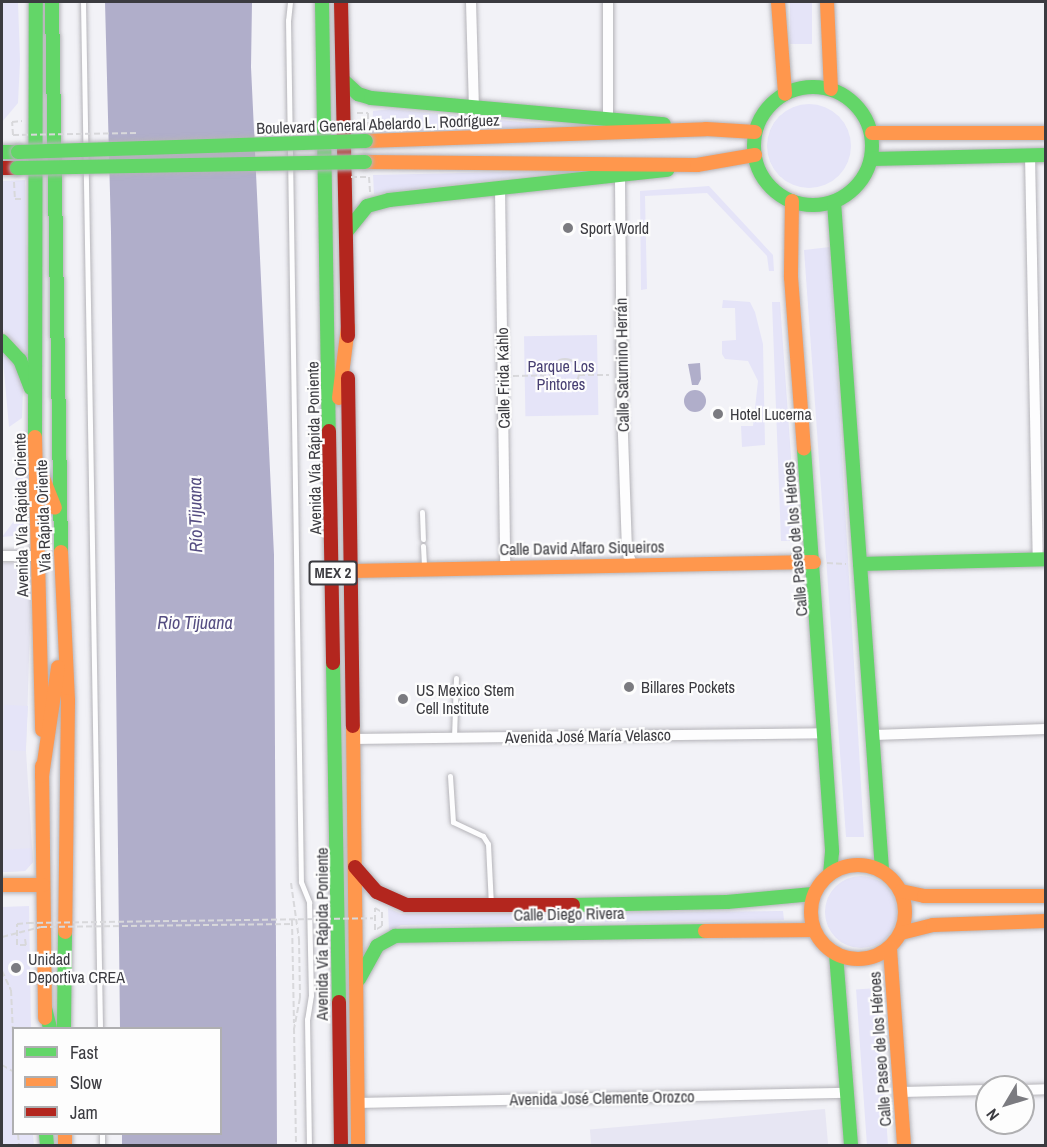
<!DOCTYPE html>
<html>
<head>
<meta charset="utf-8">
<style>
	body { margin:0 }
	#map { position:relative; width:1047px; height:1147px; overflow:hidden; background:#f2f2f7; font-family:"Archivo Narrow",sans-serif }
	div>[style] { position:absolute }
	[style*='--x'] { left:calc(var(--x)*1px); top:calc(var(--y)*1px); width:calc(var(--w)*1px); rotate:calc(var(--a)*1deg) }
	.built>* { inset:0; background:#e7e6f3; transform-origin:0 0 }
	.green>* { inset:0; background:#e5e4f8; transform-origin:0 0 }
	.round { border-radius:50% }
	.water>* { inset:0; background:#b0aeca }
	.path>* { height:2px; margin-top:-1px; transform-origin:0; background:repeating-linear-gradient(90deg,#d8d8db 0 6px,transparent 0 9px) }
	.path>.ring { margin:-1px; padding:0; box-sizing:content-box; background:none; border:2px solid #d8d8db; border-radius:50% }
	.roads { filter:drop-shadow(0 0 2px #b4b3b8) drop-shadow(0 0 2px #b4b3b8) }
	.lane>* { height:5px; margin:-2.5px; padding:0 2.5px; transform-origin:2.5px; border-radius:2.5px; background:#fdfdfe }
	.street>* { height:10px; margin:-5px; padding:0 5px; transform-origin:5px; border-radius:5px; background:#fdfdfe }
	.fast>* { height:14px; margin:-7px; padding:0 7px; transform-origin:7px; border-radius:7px; background:#63d668 }
	.fast>.ring { margin:-7px; padding:0; box-sizing:content-box; background:none; border:14px solid #63d668; border-radius:50% }
	.slow>* { height:14px; margin:-7px; padding:0 7px; transform-origin:7px; border-radius:7px; background:#ff974d }
	.slow>.ring { margin:-7px; padding:0; box-sizing:content-box; background:none; border:14px solid #ff974d; border-radius:50% }
	.jam>* { height:14px; margin:-7px; padding:0 7px; transform-origin:7px; border-radius:7px; background:#b3261e }
	.path-bridge>* { height:2px; margin-top:-1px; transform-origin:0; background:repeating-linear-gradient(90deg,#d8d8db 0 6px,transparent 0 9px) }
	.bridges { filter:drop-shadow(0 0 2px #b4b3b8) drop-shadow(0 0 2px #b4b3b8) }
	.fast-bridge>* { height:14px; margin:-7px; padding:0 7px; transform-origin:7px; border-radius:7px; background:#63d668 }
	.dots>* { width:16px; height:16px; translate:-50% -50%; box-sizing:border-box; border:3px solid #fdfdfd; border-radius:50% }
	span { translate:-50% -50%; white-space:nowrap; text-align:center; line-height:1.15; -webkit-text-stroke:4.5px #fdfdfd; paint-order:stroke }
	.shield-label span { padding:2px 4px; background:#fdfdfd; border:2px solid; border-radius:4px; -webkit-text-stroke-width:0 }
	.shield-label { font-size:15px; color:#3b3b40; font-weight:700 }
	.street-label { font-size:16px; color:#3b3b40 }
	.poi-label { font-size:16px; color:#3b3b40 }
	.left { translate:0 -50%; text-align:left }
	.park-label { font-size:16px; color:#473f72 }
	.water-label { font-size:18px; color:#544c81; font-style:italic }
	.frame { position:absolute; inset:0; border:3px solid #3b3b40; pointer-events:none }
	.legend { position:absolute; left:12px; top:1027px; width:210px; height:108px; box-sizing:border-box; background:#fdfdfd; border:2px solid #afafb1; margin:0; padding:8px 10px; list-style:none; font-size:18px; color:#3b3b40 }
	.legend li { display:flex; align-items:center; gap:12px; height:30px }
	.legend b { width:30px; border:2px solid #afafb1 }
	.north { position:absolute; left:975px; top:1075px; width:60px; height:60px; box-sizing:border-box; background:#fdfdfd; border:2px solid #afafb1; border-radius:50%; rotate:232deg; font-size:16px; font-weight:700; line-height:24px; text-align:center; color:#3b3b40 }
	.north::after { content:''; display:block; margin:auto; width:21px; height:27px; background:#7b7b80; clip-path:polygon(50% 0,100% 100%,50% 72%,0 100%) }
</style>
</head>
<body>
<div id="map">
	<div class="built">
		<i style="clip-path:polygon(25px 562px,32px 568px,26px 751px,33px 862px,25px 871px,2px 872px,2px 563px)"></i>
		<i style="left:825px;top:1109px;width:36px;height:236px;rotate:85deg"></i>
	</div>
	<div class="green">
		<i style="clip-path:polygon(2px 2px,18px 2px,20px 61px,18px 103px,2px 122px)"></i>
		<i style="left:790px;top:2px;width:22px;height:42px"></i>
		<i class="round" style="left:767px;top:104px;width:84px;height:84px"></i>
		<i style="clip-path:polygon(390px 109px,571px 127px,372px 133px,373px 111px)"></i>
		<i style="clip-path:polygon(579px 170px,374px 194px,373px 175px)"></i>
		<i style="clip-path:polygon(25px 180px,28px 356px,2px 329px,2px 181px)"></i>
		<i style="clip-path:polygon(709px 186px,773px 255px,774px 271px,769px 271px,767px 256px,707px 193px,645px 196px,647px 289px,641px 290px,640px 191px)"></i>
		<i style="clip-path:polygon(830px 247px,864px 837px,846px 837px,804px 250px)"></i>
		<i style="clip-path:polygon(723px 300px,750px 302px,755px 312px,763px 344px,765px 445px,742px 447px,741px 426px,753px 426px,758px 381px,748px 361px,725px 359px,722px 354px,722px 341px,736px 340px,735px 308px,722px 308px)"></i>
		<i style="clip-path:polygon(772px 302px,780px 302px,797px 541px,781px 541px)"></i>
		<i style="left:597px;top:335px;width:80px;height:73px;rotate:89deg"></i>
		<i style="clip-path:polygon(2px 349px,15px 364px,23px 389px,22px 418px,9px 427px)"></i>
		<i style="clip-path:polygon(15px 442px,27px 450px,28px 482px,16px 482px)"></i>
		<i style="clip-path:polygon(29px 520px,23px 535px,2px 537px,14px 521px)"></i>
		<i style="left:28px;top:706px;width:45px;height:24px;rotate:93deg"></i>
		<i style="clip-path:polygon(32px 848px,33px 862px,25px 871px,2px 872px,2px 850px)"></i>
		<i class="round" style="left:825px;top:876px;width:72px;height:72px"></i>
		<i style="clip-path:polygon(29px 906px,31px 1028px,14px 1028px,14px 1134px,33px 1134px,34px 1145px,2px 1145px,2px 907px)"></i>
		<i style="clip-path:polygon(388px 908px,401px 914px,783px 911px,784px 920px,401px 925px,389px 931px)"></i>
		<i style="left:877px;top:988px;width:157px;height:21px;rotate:86deg"></i>
	</div>
	<div class="water">
		<i style="clip-path:polygon(105px 2px,252px 2px,251px 67px,274px 555px,277px 1145px,122px 1145px,122px 1134px,220px 1134px,220px 1028px,120px 1028px,111px 232px)"></i>
		<i style="clip-path:polygon(700px 363px,701px 379px,698px 385px,692px 385px,688px 364px)"></i>
		<i class="round" style="left:684px;top:390px;width:22px;height:22px"></i>
	</div>
	<div class="path">
		<i style="--x:357;--y:113;--w:11;--a:0"></i>
		<i style="--x:368;--y:113;--w:14;--a:90"></i>
		<i style="--x:13;--y:135;--w:13;--a:-94"></i>
		<i style="--x:12;--y:122;--w:10;--a:-6"></i>
		<i style="--x:369;--y:177;--w:15;--a:86"></i>
		<i style="--x:14;--y:182;--w:17;--a:87"></i>
		<i style="--x:15;--y:199;--w:7;--a:0"></i>
		<i class="ring" style="left:551px;top:359px;width:26px;height:26px"></i>
		<i style="--x:579;--y:375;--w:30;--a:0"></i>
		<i style="--x:513;--y:376;--w:39;--a:-1"></i>
		<i style="--x:827;--y:563;--w:19;--a:3"></i>
		<i style="--x:291;--y:883;--w:57;--a:81.9"></i>
		<i style="--x:299;--y:939;--w:59;--a:89"></i>
		<i style="--x:300;--y:998;--w:32;--a:101"></i>
		<i style="--x:375;--y:908;--w:8;--a:30"></i>
		<i style="--x:382;--y:912;--w:14;--a:90"></i>
		<i style="--x:382;--y:926;--w:8;--a:150"></i>
		<i style="--x:375;--y:930;--w:22;--a:-90"></i>
		<i style="--x:292;--y:920;--w:103;--a:88.9"></i>
		<i style="--x:25;--y:939;--w:6;--a:81"></i>
		<i style="--x:26;--y:945;--w:9;--a:180"></i>
		<i style="--x:17;--y:945;--w:21;--a:-90"></i>
		<i style="--x:17;--y:924;--w:11;--a:-5"></i>
		<i style="--x:2;--y:971;--w:21;--a:65"></i>
		<i style="--x:11;--y:990;--w:66;--a:87.4"></i>
		<i style="--x:294;--y:1028;--w:118;--a:89"></i>
		<i style="--x:2;--y:1065;--w:14;--a:30"></i>
		<i style="--x:18;--y:1134;--w:12;--a:85"></i>
	</div>
	<div class="roads">
		<div class="lane">
			<i style="--x:83;--y:2;--w:1026;--a:89.05"></i>
			<i style="--x:290;--y:2;--w:18;--a:96"></i>
			<i style="--x:288;--y:20;--w:862;--a:89.14"></i>
			<i style="--x:301;--y:882;--w:22;--a:68"></i>
			<i style="--x:309;--y:902;--w:93;--a:88.8"></i>
			<i style="--x:311;--y:995;--w:24;--a:99"></i>
			<i style="--x:307;--y:1019;--w:127;--a:89.1"></i>
			<i style="--x:422;--y:512;--w:27;--a:88"></i>
			<i style="--x:423;--y:546;--w:22;--a:87"></i>
			<i style="--x:454;--y:738;--w:60;--a:-88.1"></i>
			<i style="--x:450;--y:776;--w:46;--a:86.3"></i>
			<i style="--x:453;--y:822;--w:33;--a:25"></i>
			<i style="--x:483;--y:836;--w:9;--a:58"></i>
			<i style="--x:488;--y:844;--w:61;--a:87.2"></i>
			<i style="--x:102;--y:1134;--w:12;--a:90"></i>
		</div>
		<div class="street">
			<i style="--x:471;--y:2;--w:106;--a:88.4"></i>
			<i style="--x:608;--y:2;--w:116;--a:90"></i>
			<i style="--x:1030;--y:155;--w:404;--a:88.9"></i>
			<i style="--x:620;--y:178;--w:229;--a:89.5"></i>
			<i style="--x:622;--y:407;--w:144;--a:88"></i>
			<i style="--x:627;--y:551;--w:14;--a:69"></i>
			<i style="--x:500;--y:189;--w:377;--a:89.2"></i>
			<i style="--x:2;--y:556;--w:37;--a:0"></i>
			<i style="--x:874;--y:735;--w:172;--a:-2"></i>
			<i style="--x:352;--y:739;--w:473;--a:-0.7"></i>
			<i style="--x:1023;--y:1090;--w:23;--a:-2"></i>
			<i style="--x:901;--y:1092;--w:86;--a:-1.3"></i>
			<i style="--x:357;--y:1103;--w:490;--a:-1.2"></i>
		</div>
		<div class="fast">
			<i style="--x:52;--y:2;--w:550;--a:89.06"></i>
			<i style="--x:322;--y:2;--w:429;--a:89.1"></i>
			<i style="--x:343;--y:80;--w:21;--a:43"></i>
			<i style="--x:358;--y:94;--w:14;--a:17"></i>
			<i style="--x:371;--y:98;--w:294;--a:5.1"></i>
			<i class="ring" style="left:754px;top:87px;width:104px;height:104px"></i>
			<i style="--x:2;--y:152;--w:16;--a:0"></i>
			<i style="--x:872;--y:159;--w:174;--a:-1.3"></i>
			<i style="--x:834;--y:202;--w:670;--a:85.89"></i>
			<i style="--x:347;--y:231;--w:32;--a:-51"></i>
			<i style="--x:367;--y:206;--w:23;--a:-15"></i>
			<i style="--x:389;--y:200;--w:280;--a:-6.2"></i>
			<i style="--x:2;--y:341;--w:26;--a:47"></i>
			<i style="--x:20;--y:360;--w:30;--a:69"></i>
			<i style="--x:35;--y:437;--w:435;--a:-89.9"></i>
			<i style="--x:804;--y:449;--w:404;--a:86"></i>
			<i style="--x:832;--y:852;--w:22;--a:95"></i>
			<i style="--x:860;--y:564;--w:186;--a:-1.5"></i>
			<i style="--x:333;--y:663;--w:339;--a:89"></i>
			<i style="--x:573;--y:905;--w:154;--a:-1.1"></i>
			<i style="--x:727;--y:902;--w:86;--a:-5.3"></i>
			<i style="--x:836;--y:954;--w:193;--a:85.5"></i>
			<i style="--x:359;--y:979;--w:38;--a:-61"></i>
			<i style="--x:377;--y:946;--w:21;--a:-29"></i>
			<i style="--x:395;--y:936;--w:310;--a:-0.9"></i>
			<i style="--x:45;--y:1008;--w:21;--a:76"></i>
			<i style="--x:64;--y:1028;--w:96;--a:-89.4"></i>
			<i style="--x:46;--y:1134;--w:12;--a:85"></i>
		</div>
		<div class="slow">
			<i style="--x:778;--y:2;--w:92;--a:85.6"></i>
			<i style="--x:827;--y:2;--w:87;--a:87.4"></i>
			<i style="--x:872;--y:133;--w:174;--a:0"></i>
			<i style="--x:366;--y:141;--w:340;--a:-2"></i>
			<i style="--x:706;--y:129;--w:49;--a:3.5"></i>
			<i style="--x:365;--y:162;--w:332;--a:0.5"></i>
			<i style="--x:697;--y:165;--w:59;--a:-9.8"></i>
			<i style="--x:792;--y:201;--w:76;--a:90.8"></i>
			<i style="--x:791;--y:277;--w:172;--a:85.7"></i>
			<i style="--x:339;--y:398;--w:72;--a:-82.8"></i>
			<i style="--x:35;--y:437;--w:293;--a:88.6"></i>
			<i style="--x:37;--y:463;--w:48;--a:68.2"></i>
			<i style="--x:61;--y:552;--w:149;--a:87.3"></i>
			<i style="--x:68;--y:701;--w:231;--a:90.7"></i>
			<i style="--x:351;--y:571;--w:463;--a:-1.1"></i>
			<i style="--x:353;--y:726;--w:420;--a:89.3"></i>
			<i style="--x:42;--y:766;--w:252;--a:89.3"></i>
			<i style="--x:42;--y:776;--w:110;--a:-81.6"></i>
			<i class="ring" style="left:811px;top:865px;width:80px;height:80px"></i>
			<i style="--x:2;--y:885;--w:41;--a:0"></i>
			<i style="--x:901;--y:891;--w:24;--a:12"></i>
			<i style="--x:924;--y:896;--w:122;--a:0"></i>
			<i style="--x:705;--y:931;--w:109;--a:-0.5"></i>
			<i style="--x:901;--y:933;--w:33;--a:-14"></i>
			<i style="--x:933;--y:925;--w:113;--a:-2"></i>
			<i style="--x:890;--y:949;--w:197;--a:85.9"></i>
			<i style="--x:65;--y:1134;--w:12;--a:90"></i>
		</div>
		<div class="jam">
			<i style="--x:341;--y:2;--w:334;--a:88.8"></i>
			<i style="--x:2;--y:168;--w:15;--a:0"></i>
			<i style="--x:348;--y:378;--w:348;--a:89.2"></i>
			<i style="--x:329;--y:431;--w:232;--a:89"></i>
			<i style="--x:355;--y:867;--w:33;--a:49"></i>
			<i style="--x:377;--y:892;--w:32;--a:24"></i>
			<i style="--x:406;--y:905;--w:167;--a:0"></i>
			<i style="--x:339;--y:1002;--w:144;--a:89.2"></i>
		</div>
	</div>
	<div class="path-bridge">
		<i style="--x:13;--y:135;--w:124;--a:-0.9"></i>
		<i style="--x:351;--y:177;--w:18;--a:0"></i>
		<i style="--x:28;--y:923;--w:345;--a:-0.8"></i>
		<i style="--x:2;--y:937;--w:40;--a:-14.4"></i>
		<i style="--x:41;--y:927;--w:251;--a:-0.7"></i>
	</div>
	<div class="bridges">
		<div class="fast-bridge">
			<i style="--x:18;--y:152;--w:348;--a:-1.8"></i>
			<i style="--x:17;--y:168;--w:348;--a:-1"></i>
		</div>
	</div>
	<div class="dots">
		<i style="left:568px;top:228px;background:#7b7b80"></i>
		<i style="left:718px;top:414px;background:#7b7b80"></i>
		<i style="left:629px;top:687px;background:#7b7b80"></i>
		<i style="left:403px;top:699px;background:#7b7b80"></i>
		<i style="left:16px;top:968px;background:#7b7b80"></i>
	</div>
	<div class="shield-label">
		<span style="left:333px;top:573px">MEX 2</span>
	</div>
	<div class="street-label">
		<span style="left:378px;top:124px;rotate:-2deg">Boulevard General Abelardo L. Rodríguez</span>
		<span style="left:622px;top:365px;rotate:-91deg">Calle Saturnino Herrán</span>
		<span style="left:503px;top:378px;rotate:-91deg">Calle Frida Kahlo</span>
		<span style="left:314px;top:448px;rotate:-91deg">Avenida Vía Rápida Poniente</span>
		<span style="left:21px;top:515px;rotate:-91deg">Avenida Vía Rápida Oriente</span>
		<span style="left:43px;top:516px;rotate:-92deg">Vía Rápida Oriente</span>
		<span style="left:795px;top:539px;rotate:-95deg">Calle Paseo de los Héroes</span>
		<span style="left:582px;top:548px;rotate:-1deg">Calle David Alfaro Siqueiros</span>
		<span style="left:588px;top:736px;rotate:-1deg">Avenida José María Velasco</span>
		<span style="left:569px;top:914px;rotate:-1deg">Calle Diego Rivera</span>
		<span style="left:322px;top:934px;rotate:-90deg">Avenida Vía Rápida Poniente</span>
		<span style="left:880px;top:1049px;rotate:-94deg">Calle Paseo de los Héroes</span>
		<span style="left:602px;top:1098px;rotate:-1deg">Avenida José Clemente Orozco</span>
	</div>
	<div class="poi-label">
		<span class="left" style="left:580px;top:228px">Sport World</span>
		<span class="left" style="left:730px;top:414px">Hotel Lucerna</span>
		<span class="left" style="left:641px;top:687px">Billares Pockets</span>
		<span class="left" style="left:416px;top:699px">US Mexico Stem<br>Cell Institute</span>
		<span class="left" style="left:28px;top:968px">Unidad<br>Deportiva CREA</span>
	</div>
	<div class="park-label">
		<span style="left:561px;top:375px">Parque Los<br>Pintores</span>
	</div>
	<div class="water-label">
		<span style="left:196px;top:515px;rotate:-91deg">Río Tijuana</span>
		<span style="left:195px;top:623px">Rio Tijuana</span>
	</div>
	<div class="frame"></div>
	<ul class="legend">
	<li><b style="height:8px;background:#63d668"></b>Fast</li>
	<li><b style="height:8px;background:#ff974d"></b>Slow</li>
	<li><b style="height:8px;background:#b3261e"></b>Jam</li>
	</ul>
	<div class="north">N</div>
</div>
</body>
</html>
